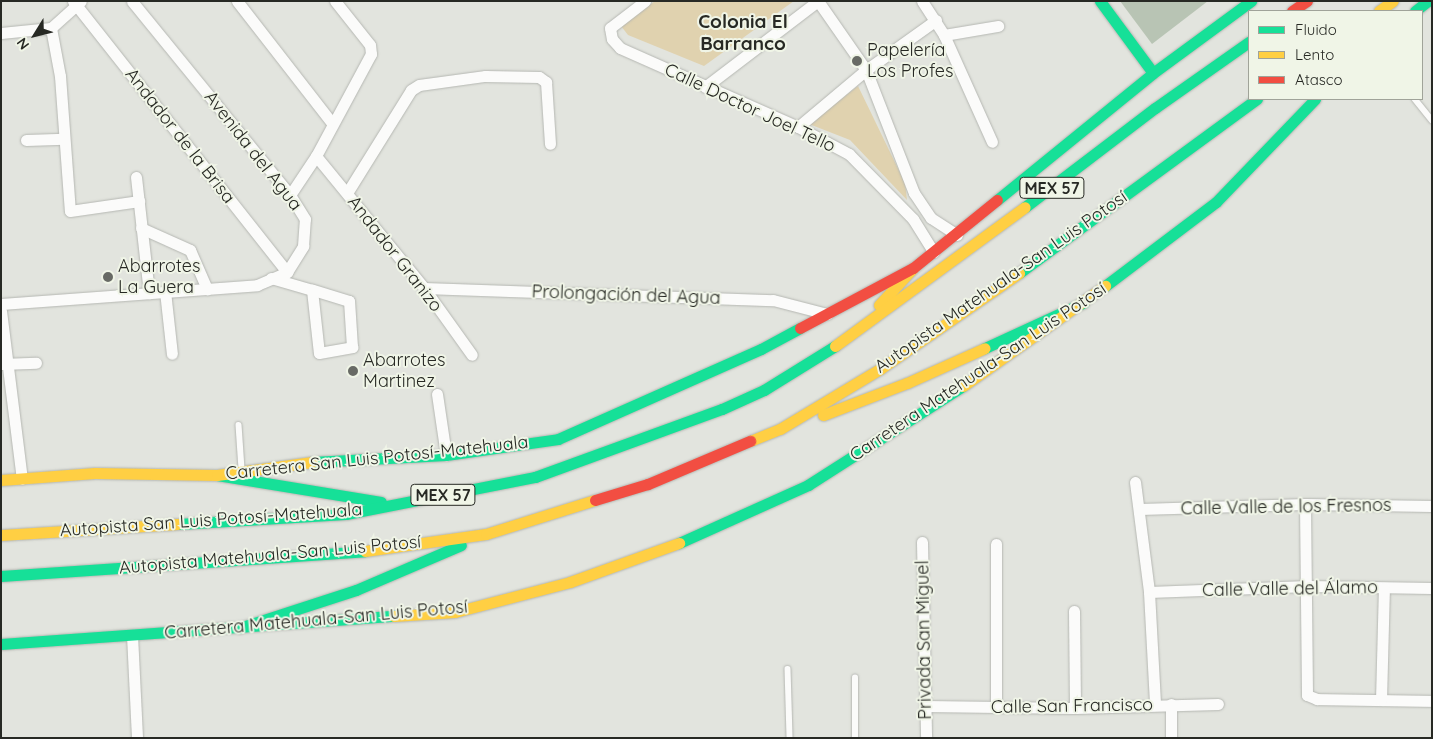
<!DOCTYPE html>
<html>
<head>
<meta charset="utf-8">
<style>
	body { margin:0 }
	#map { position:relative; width:1433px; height:739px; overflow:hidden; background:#e2e4de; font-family:Quicksand,sans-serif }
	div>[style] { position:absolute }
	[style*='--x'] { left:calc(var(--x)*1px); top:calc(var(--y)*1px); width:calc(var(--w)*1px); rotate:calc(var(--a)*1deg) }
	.green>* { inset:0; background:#e0d2af }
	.building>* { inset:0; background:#b8c4b4 }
	.roads { filter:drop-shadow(0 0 1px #b5b7b2) drop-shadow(0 0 1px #b5b7b2) }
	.lane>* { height:5.5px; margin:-2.75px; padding:0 2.75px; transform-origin:2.75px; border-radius:2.75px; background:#fbfbfa }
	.street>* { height:11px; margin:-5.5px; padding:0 5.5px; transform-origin:5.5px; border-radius:5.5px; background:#fbfbfa }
	.fast>* { height:11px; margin:-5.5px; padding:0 5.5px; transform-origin:5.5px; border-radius:5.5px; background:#16e098 }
	.slow>* { height:11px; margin:-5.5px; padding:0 5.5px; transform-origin:5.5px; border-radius:5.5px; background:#ffcf43 }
	.jam>* { height:11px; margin:-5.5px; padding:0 5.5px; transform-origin:5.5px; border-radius:5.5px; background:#f24e42 }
	.dots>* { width:14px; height:14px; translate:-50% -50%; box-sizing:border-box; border:2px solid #f0f5e7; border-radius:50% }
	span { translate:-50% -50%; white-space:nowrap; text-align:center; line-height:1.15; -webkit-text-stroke:4px #f0f5e7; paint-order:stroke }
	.shield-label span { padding:1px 4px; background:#f0f5e7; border:1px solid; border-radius:4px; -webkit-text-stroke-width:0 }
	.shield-label { font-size:16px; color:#272924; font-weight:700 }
	.poi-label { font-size:18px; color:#272924 }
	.left { translate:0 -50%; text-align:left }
	.street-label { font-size:18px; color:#272924 }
	.neighbourhood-label { font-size:19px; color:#272924; font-weight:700 }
	.frame { position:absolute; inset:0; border:2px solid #272924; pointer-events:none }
	.legend { position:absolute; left:1248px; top:10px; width:175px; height:90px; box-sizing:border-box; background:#f0f5e7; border:1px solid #a0a399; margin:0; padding:6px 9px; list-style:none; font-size:15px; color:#272924 }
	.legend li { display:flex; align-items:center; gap:10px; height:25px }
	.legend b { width:25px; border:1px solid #a0a399 }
	.north { position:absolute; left:10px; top:10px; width:50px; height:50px; -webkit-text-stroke:4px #f0f5e7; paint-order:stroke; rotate:234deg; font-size:14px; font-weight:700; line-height:20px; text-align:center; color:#272924 }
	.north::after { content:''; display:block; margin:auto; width:18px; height:22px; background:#272924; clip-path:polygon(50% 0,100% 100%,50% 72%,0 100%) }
</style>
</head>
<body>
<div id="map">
	<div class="green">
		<i style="clip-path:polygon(655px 1px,794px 1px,704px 66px,628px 35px,621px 26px)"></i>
		<i style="clip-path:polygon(858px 86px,905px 183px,907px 200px,850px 140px,809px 124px)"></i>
	</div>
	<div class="building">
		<i style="clip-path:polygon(1120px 1px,1208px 1px,1152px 44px)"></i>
	</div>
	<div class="roads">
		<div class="lane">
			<i style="--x:1415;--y:99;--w:27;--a:51"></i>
			<i style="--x:239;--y:425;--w:44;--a:86.1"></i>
			<i style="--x:788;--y:669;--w:69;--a:88.3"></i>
			<i style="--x:855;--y:738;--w:60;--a:-90"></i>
		</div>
		<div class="street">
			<i style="--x:73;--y:1;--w:345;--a:51.7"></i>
			<i style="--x:237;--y:1;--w:155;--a:52.1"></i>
			<i style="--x:645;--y:1;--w:44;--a:142.4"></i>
			<i style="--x:610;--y:28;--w:11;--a:80"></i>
			<i style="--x:612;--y:39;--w:12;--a:48"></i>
			<i style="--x:620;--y:48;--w:195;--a:23.9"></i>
			<i style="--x:798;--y:127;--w:58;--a:27.9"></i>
			<i style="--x:849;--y:154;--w:91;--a:45.4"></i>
			<i style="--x:913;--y:219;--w:39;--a:58"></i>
			<i style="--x:818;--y:1;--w:84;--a:55.2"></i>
			<i style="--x:866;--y:70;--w:132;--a:68.7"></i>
			<i style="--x:914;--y:193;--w:30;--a:56"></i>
			<i style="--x:931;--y:218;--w:31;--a:33"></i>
			<i style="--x:922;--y:1;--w:40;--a:57.1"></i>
			<i style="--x:944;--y:35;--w:117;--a:65.8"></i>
			<i style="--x:51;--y:28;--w:49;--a:79.4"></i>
			<i style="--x:60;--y:76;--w:135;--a:85.8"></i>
			<i style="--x:70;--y:211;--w:70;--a:-8.2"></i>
			<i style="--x:1;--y:33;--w:50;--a:-5.7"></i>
			<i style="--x:51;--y:28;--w:40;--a:-42"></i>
			<i style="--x:944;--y:35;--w:55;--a:-9.5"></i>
			<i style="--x:705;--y:87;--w:142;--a:-37.3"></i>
			<i style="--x:798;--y:127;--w:89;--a:-40"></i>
			<i style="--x:866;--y:70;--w:86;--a:-35.5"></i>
			<i style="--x:26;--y:140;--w:38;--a:-2"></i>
			<i style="--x:316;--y:156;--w:171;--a:50.7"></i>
			<i style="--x:424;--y:288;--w:82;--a:54.4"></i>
			<i style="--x:136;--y:177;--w:117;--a:83.6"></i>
			<i style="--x:347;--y:193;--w:121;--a:-58.1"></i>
			<i style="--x:411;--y:90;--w:9;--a:-32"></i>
			<i style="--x:419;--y:85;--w:67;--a:-7.8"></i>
			<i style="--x:485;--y:76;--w:54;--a:1.1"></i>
			<i style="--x:539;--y:77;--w:9;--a:36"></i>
			<i style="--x:546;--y:82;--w:62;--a:86.3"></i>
			<i style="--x:290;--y:195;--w:47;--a:-56.3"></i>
			<i style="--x:316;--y:156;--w:116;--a:-61.7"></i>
			<i style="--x:371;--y:54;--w:9;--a:-96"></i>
			<i style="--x:370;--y:45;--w:56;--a:-128.5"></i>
			<i style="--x:141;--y:228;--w:54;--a:24.2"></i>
			<i style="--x:190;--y:250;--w:43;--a:66.4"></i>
			<i style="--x:271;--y:278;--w:43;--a:16.3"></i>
			<i style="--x:312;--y:290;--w:63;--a:83.7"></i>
			<i style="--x:319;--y:353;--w:34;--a:-10"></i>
			<i style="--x:352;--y:347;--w:46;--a:-93.7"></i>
			<i style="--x:349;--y:301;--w:39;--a:-163"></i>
			<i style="--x:424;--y:288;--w:349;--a:2"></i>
			<i style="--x:773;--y:300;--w:56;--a:14.5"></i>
			<i style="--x:165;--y:291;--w:63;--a:83.7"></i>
			<i style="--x:1;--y:304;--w:257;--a:-4.2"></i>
			<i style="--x:257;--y:285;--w:33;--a:-23"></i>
			<i style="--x:287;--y:272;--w:31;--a:-58"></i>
			<i style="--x:303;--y:246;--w:27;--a:-86"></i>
			<i style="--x:305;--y:219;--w:28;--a:-122"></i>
			<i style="--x:290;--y:195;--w:250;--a:-129.2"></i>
			<i style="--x:1;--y:311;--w:169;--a:82.9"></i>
			<i style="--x:1;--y:364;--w:35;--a:-2"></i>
			<i style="--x:437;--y:394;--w:62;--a:81.6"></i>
			<i style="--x:1135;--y:482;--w:111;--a:82.7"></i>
			<i style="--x:1149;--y:592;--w:112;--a:86.9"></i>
			<i style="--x:1305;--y:504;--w:191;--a:89.4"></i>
			<i style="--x:1307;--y:695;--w:11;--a:22"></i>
			<i style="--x:1317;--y:699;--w:115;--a:1"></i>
			<i style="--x:1140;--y:509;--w:165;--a:-1.7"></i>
			<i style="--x:1305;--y:504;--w:127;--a:0.9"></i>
			<i style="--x:922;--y:542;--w:196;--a:88.8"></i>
			<i style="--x:1149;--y:592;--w:159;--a:-2.2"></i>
			<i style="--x:1308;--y:586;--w:124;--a:0.9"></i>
			<i style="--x:1074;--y:611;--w:97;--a:89.4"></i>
			<i style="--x:132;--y:635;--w:103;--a:87.2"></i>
			<i style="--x:1381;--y:700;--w:112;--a:-88.5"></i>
			<i style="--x:1171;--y:704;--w:34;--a:90"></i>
			<i style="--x:925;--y:706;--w:150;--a:0.8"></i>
			<i style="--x:1075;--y:708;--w:143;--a:-1.6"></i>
			<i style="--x:996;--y:707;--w:163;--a:-90"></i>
		</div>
		<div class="fast">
			<i style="--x:1100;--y:1;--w:89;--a:53.6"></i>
			<i style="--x:1415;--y:11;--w:16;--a:-38"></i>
			<i style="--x:997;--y:200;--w:201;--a:-39.1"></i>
			<i style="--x:1153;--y:73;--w:122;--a:-36.3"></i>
			<i style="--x:1025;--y:207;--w:163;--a:-37.3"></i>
			<i style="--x:1155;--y:108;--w:115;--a:-35.1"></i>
			<i style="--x:1019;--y:273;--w:295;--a:-36.2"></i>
			<i style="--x:1105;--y:286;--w:139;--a:-37.1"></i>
			<i style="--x:1216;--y:202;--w:143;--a:-46.1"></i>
			<i style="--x:985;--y:348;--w:108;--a:-24.7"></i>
			<i style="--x:312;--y:462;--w:134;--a:-3"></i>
			<i style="--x:446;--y:455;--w:113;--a:-8.1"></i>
			<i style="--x:558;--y:439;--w:222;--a:-23.9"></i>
			<i style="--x:761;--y:349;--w:44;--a:-28.3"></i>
			<i style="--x:217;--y:475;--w:166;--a:9.3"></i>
			<i style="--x:178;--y:524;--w:168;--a:-3.4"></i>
			<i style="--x:346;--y:514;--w:193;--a:-11.1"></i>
			<i style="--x:535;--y:477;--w:199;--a:-20"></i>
			<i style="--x:722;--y:409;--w:46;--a:-24.3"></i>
			<i style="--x:764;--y:390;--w:84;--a:-31.8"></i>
			<i style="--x:679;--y:543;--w:141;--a:-24.2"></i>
			<i style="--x:808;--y:485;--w:184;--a:-32.6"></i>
			<i style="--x:1;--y:576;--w:365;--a:-3.9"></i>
			<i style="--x:239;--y:628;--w:123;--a:-18"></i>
			<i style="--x:356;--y:590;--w:114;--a:-23.2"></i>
			<i style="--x:1;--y:644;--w:394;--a:-4.1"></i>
		</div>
		<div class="slow">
			<i style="--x:1379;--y:11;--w:17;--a:-36"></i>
			<i style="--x:879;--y:305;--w:50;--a:-47.4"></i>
			<i style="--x:835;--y:346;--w:235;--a:-36.2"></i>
			<i style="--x:963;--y:386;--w:174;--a:-35.2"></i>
			<i style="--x:823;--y:415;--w:90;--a:-20.9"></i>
			<i style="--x:907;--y:383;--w:85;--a:-24.2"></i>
			<i style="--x:750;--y:441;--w:32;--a:-22"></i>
			<i style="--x:780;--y:429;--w:117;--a:-31"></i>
			<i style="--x:880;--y:369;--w:169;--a:-34.6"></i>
			<i style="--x:1;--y:480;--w:94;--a:-4.3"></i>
			<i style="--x:95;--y:473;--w:122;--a:0.9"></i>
			<i style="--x:217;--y:475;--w:96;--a:-7.8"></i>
			<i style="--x:1;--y:535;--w:177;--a:-3.6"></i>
			<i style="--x:365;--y:551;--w:122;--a:-8"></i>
			<i style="--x:486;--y:534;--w:114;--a:-17.3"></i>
			<i style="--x:394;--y:616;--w:61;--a:-3.8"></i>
			<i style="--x:455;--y:612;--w:119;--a:-14.6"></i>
			<i style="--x:570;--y:582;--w:116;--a:-19.7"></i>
		</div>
		<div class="jam">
			<i style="--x:1292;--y:11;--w:18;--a:-34"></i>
			<i style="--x:800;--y:328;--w:128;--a:-28"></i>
			<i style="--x:913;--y:268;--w:108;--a:-39"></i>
			<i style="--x:595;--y:500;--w:55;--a:-16.8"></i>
			<i style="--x:648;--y:484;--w:111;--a:-22.9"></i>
		</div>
	</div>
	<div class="dots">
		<i style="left:857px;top:61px;background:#686a65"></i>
		<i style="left:108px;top:277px;background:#686a65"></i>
		<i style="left:353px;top:371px;background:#686a65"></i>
	</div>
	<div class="shield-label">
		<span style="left:1052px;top:188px">MEX 57</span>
		<span style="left:443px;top:495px">MEX 57</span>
	</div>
	<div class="poi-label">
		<span class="left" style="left:867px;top:61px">Papelería<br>Los Profes</span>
		<span class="left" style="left:118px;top:277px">Abarrotes<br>La Guera</span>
		<span class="left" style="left:363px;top:371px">Abarrotes<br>Martinez</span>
	</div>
	<div class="street-label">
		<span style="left:750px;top:108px;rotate:25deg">Calle Doctor Joel Tello</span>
		<span style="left:180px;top:136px;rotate:52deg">Andador de la Brisa</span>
		<span style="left:253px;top:151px;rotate:52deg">Avenida del Agua</span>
		<span style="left:395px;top:254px;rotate:52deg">Andador Granizo</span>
		<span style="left:1001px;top:282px;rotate:-35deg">Autopista Matehuala-San Luis Potosí</span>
		<span style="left:626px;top:295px;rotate:2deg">Prolongación del Agua</span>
		<span style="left:978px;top:372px;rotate:-34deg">Carretera Matehuala-San Luis Potosí</span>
		<span style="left:377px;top:458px;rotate:-6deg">Carretera San Luis Potosí-Matehuala</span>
		<span style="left:1286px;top:507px;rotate:-1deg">Calle Valle de los Fresnos</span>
		<span style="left:211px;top:520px;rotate:-4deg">Autopista San Luis Potosí-Matehuala</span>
		<span style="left:270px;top:555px;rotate:-5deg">Autopista Matehuala-San Luis Potosí</span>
		<span style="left:1290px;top:589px;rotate:-1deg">Calle Valle del Álamo</span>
		<span style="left:316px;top:620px;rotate:-5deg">Carretera Matehuala-San Luis Potosí</span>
		<span style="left:924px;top:640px;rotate:-91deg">Privada San Miguel</span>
		<span style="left:1072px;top:706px;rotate:-1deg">Calle San Francisco</span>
	</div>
	<div class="neighbourhood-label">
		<span style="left:743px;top:33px">Colonia El<br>Barranco</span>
	</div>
	<div class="frame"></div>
	<ul class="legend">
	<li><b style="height:6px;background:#16e098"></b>Fluido</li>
	<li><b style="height:6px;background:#ffcf43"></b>Lento</li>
	<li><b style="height:6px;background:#f24e42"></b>Atasco</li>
	</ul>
	<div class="north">N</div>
</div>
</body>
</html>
